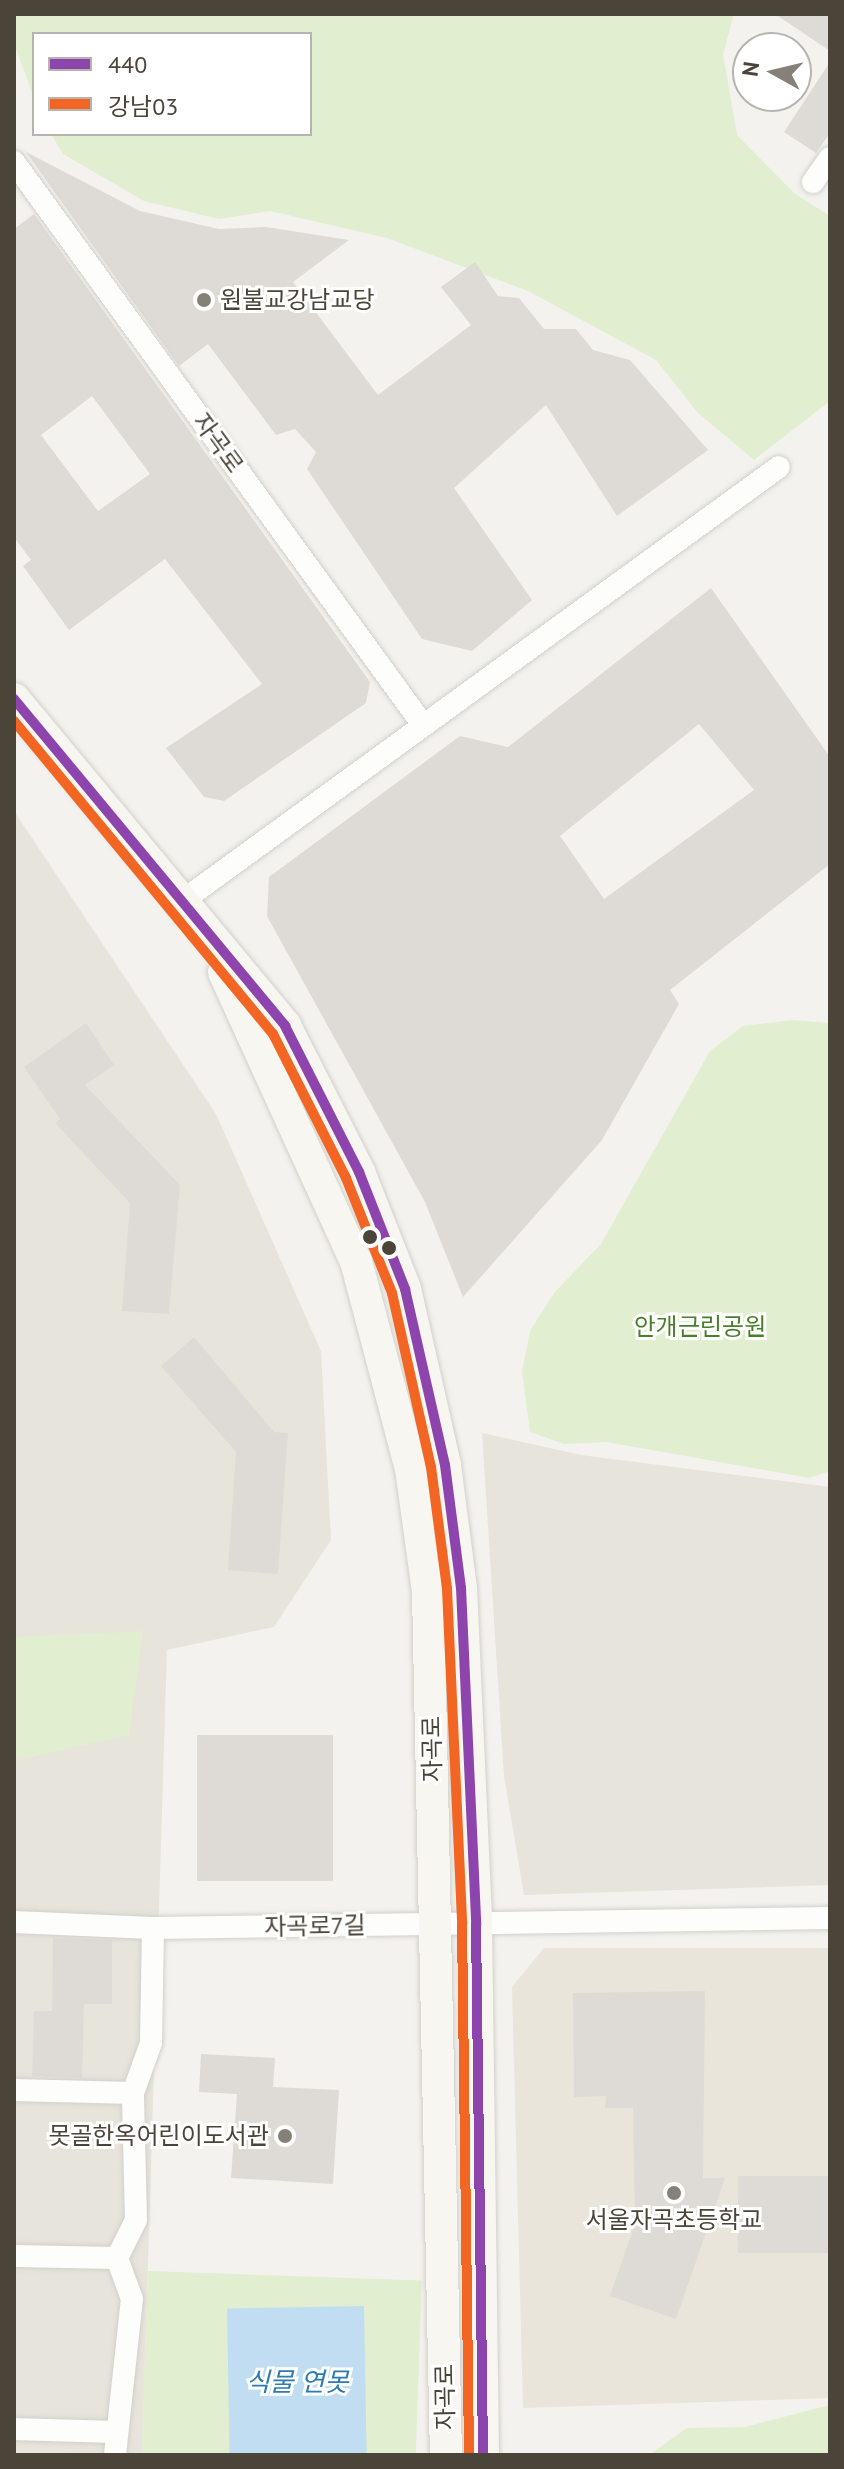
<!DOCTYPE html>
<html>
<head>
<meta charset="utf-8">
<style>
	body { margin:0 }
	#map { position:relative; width:844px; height:2469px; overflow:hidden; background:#f4f2ee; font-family:"PT Sans","Noto Sans KR",sans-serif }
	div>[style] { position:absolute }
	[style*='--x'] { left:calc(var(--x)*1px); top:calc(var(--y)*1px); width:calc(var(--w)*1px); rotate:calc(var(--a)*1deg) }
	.residential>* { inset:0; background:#e7e4dc }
	.education>* { inset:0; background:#eae5da }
	.green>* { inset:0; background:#e1eecf; transform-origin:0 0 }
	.water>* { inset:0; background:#c0ddf1; transform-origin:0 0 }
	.building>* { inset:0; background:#dedbd6; transform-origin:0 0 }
	.roads { filter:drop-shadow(0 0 2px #d2d0cb) drop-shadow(0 0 2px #d2d0cb) }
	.street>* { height:22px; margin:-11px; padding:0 11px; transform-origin:11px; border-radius:11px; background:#fdfdfc }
	.secondary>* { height:32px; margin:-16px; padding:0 16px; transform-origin:16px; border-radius:16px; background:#f7f6f1 }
	.bus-1>* { height:10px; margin:-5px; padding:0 5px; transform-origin:5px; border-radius:5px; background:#8e44ad }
	.bus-2>* { height:10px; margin:-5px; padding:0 5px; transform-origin:5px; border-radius:5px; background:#f26522 }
	.dots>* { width:22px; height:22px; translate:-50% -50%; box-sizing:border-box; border:4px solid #fff; border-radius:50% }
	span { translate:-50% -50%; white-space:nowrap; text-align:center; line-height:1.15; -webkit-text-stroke:6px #fff; paint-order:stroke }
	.poi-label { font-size:24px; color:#4b4439 }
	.left { translate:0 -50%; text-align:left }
	.right { translate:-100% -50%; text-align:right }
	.street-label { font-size:24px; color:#4b4439 }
	.park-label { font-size:24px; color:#4a7f2a }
	.water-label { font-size:26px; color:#2e7ab2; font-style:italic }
	.frame { position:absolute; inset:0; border:16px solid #4b4439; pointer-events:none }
	.legend { position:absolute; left:32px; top:32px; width:280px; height:104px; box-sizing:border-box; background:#fff; border:2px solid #b7b4b0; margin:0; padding:10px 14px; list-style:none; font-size:24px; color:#4b4439 }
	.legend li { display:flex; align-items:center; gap:16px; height:40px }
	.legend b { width:40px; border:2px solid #b7b4b0 }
	.north { position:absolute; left:732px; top:32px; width:80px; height:80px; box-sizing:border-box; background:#fff; border:2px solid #b7b4b0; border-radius:50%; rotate:278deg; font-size:22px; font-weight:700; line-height:32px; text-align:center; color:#4b4439 }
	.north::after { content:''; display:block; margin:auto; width:28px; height:36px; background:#868178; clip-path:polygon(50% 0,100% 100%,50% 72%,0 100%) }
</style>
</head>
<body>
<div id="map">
	<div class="residential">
		<i style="clip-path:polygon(14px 811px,216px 1114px,321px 1351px,331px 1540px,274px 1627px,167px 1650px,142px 2455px,14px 2455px)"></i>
		<i style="clip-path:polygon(482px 1433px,581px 1455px,830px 1487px,830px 1885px,524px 1895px,504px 1776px)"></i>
	</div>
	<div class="education">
		<i style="clip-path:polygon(544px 1948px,830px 1948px,830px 2398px,523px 2408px,512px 1987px)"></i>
	</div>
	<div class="green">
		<i style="clip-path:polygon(16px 14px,734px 14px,723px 54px,737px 135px,794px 193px,830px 216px,830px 401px,754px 460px,698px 413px,656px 360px,528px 291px,387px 238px,270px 211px,219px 219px,144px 201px,63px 154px,51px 134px,310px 134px,310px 34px,34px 34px,34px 98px,15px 46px)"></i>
		<i style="clip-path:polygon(792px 1020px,830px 1023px,830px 1471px,809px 1478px,607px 1442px,564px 1444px,530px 1432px,522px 1372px,530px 1331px,554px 1293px,601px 1244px,710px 1051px,743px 1026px)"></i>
		<i style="clip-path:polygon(143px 1631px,129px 1735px,14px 1761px,14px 1637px)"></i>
		<i style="left:148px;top:2271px;width:274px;height:184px;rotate:2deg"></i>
		<i style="clip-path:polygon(830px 2405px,830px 2455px,649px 2455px,687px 2428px,745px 2427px)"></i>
	</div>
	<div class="water">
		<i style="left:364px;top:2306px;width:149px;height:137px;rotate:89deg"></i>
	</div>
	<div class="building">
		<i style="clip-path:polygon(775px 14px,830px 14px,830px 51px)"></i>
		<i style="clip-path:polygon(830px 62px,830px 133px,816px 153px,784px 132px)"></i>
		<i style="clip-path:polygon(26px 152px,140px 211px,219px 229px,266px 227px,349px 240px,293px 282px,378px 395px,471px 325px,441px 287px,475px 262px,498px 296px,519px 298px,544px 329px,576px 329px,593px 350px,630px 360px,708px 450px,617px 516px,546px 405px,454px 488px,532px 600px,472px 651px,422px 639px,307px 469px,316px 452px,295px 429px,276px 435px,208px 344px,179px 366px)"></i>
		<i style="clip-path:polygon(evenodd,34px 214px,370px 682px,366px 703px,224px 801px,204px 797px,166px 748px,262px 684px,165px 559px,69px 630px,23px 566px,31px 560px,14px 537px,14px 229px,34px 214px,92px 396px,150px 474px,98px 511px,41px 435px,92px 396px)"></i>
		<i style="clip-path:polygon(evenodd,711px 588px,830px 757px,830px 864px,670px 990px,679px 1004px,602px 1140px,463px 1297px,425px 1202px,267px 916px,269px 877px,460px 736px,508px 747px,711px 588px,699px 724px,754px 790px,604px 899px,560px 836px,699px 724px)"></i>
		<i style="clip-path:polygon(86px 1023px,114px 1065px,85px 1085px,180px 1185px,169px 1314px,122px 1311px,130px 1203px,55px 1123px,60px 1119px,24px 1067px)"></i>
		<i style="clip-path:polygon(194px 1337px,274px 1432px,288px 1433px,278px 1574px,228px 1570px,236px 1452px,161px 1366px)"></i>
		<i style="left:197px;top:1735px;width:136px;height:146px"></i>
		<i style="clip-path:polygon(53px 1938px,112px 1940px,112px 2004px,84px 2004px,82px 2078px,32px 2076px,34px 2011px,52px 2011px)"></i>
		<i style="clip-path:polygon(705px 1991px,703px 2178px,725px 2178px,676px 2319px,610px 2296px,635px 2224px,633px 2108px,605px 2108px,606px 2096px,574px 2097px,573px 1993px)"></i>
		<i style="clip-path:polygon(201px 2054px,275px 2058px,273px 2087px,339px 2090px,333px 2184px,231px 2178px,237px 2094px,199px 2092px)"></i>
		<i style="left:830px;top:2176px;width:77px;height:92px;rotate:90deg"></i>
	</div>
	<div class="roads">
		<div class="street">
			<i style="--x:14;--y:162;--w:696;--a:54"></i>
			<i style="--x:813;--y:182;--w:29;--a:-55"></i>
			<i style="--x:185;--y:899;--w:734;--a:-36.03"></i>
			<i style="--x:14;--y:1922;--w:139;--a:2.5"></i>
			<i style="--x:153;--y:1928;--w:677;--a:-0.85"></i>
			<i style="--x:14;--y:2090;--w:119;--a:1.4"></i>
			<i style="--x:14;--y:2256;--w:103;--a:1.1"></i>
			<i style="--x:14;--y:2429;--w:100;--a:1.7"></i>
			<i style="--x:115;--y:2455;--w:157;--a:-83.8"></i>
			<i style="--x:132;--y:2299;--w:44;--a:-110.1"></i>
			<i style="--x:117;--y:2258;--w:42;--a:-63.4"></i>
			<i style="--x:136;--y:2220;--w:127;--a:-91.4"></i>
			<i style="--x:133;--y:2093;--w:53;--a:-70.2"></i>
			<i style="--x:151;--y:2043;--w:115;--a:-89"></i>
		</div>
		<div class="secondary">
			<i style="--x:14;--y:699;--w:425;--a:50.3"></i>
			<i style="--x:285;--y:1026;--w:164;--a:63.1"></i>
			<i style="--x:359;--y:1172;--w:126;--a:68.5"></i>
			<i style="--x:405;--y:1289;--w:180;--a:77.2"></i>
			<i style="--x:445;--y:1465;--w:124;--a:82.6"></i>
			<i style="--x:461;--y:1588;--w:336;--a:87.4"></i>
			<i style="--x:476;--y:1924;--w:531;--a:89.24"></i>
			<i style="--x:224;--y:972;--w:318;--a:65.5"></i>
			<i style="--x:356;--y:1261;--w:215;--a:75.2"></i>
			<i style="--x:411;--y:1469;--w:123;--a:82.1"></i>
			<i style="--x:428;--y:1591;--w:864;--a:88.81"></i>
		</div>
	</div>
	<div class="bus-1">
		<i style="--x:14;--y:699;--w:425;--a:50.3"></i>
		<i style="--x:285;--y:1026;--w:164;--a:63.1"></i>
		<i style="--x:359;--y:1172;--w:126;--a:68.5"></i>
		<i style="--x:405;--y:1289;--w:180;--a:77.2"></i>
		<i style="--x:445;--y:1465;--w:124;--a:82.6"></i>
		<i style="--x:461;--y:1588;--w:336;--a:87.4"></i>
		<i style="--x:476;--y:1924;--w:531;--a:89.24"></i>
	</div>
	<div class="bus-2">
		<i style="--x:14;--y:721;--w:406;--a:50.4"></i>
		<i style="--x:273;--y:1034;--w:161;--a:63.1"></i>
		<i style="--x:346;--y:1178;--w:124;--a:68.2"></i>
		<i style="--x:392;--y:1293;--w:178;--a:77.4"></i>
		<i style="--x:431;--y:1467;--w:123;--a:82.5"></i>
		<i style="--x:447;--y:1589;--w:335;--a:87.4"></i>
		<i style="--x:462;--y:1924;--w:531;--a:89.24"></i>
	</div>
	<div class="dots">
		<i style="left:204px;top:300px;background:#868178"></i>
		<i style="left:370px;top:1237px;background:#4b4439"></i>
		<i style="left:389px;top:1248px;background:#4b4439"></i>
		<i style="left:285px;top:2136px;background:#868178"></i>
		<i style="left:674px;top:2193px;background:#868178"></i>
	</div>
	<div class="poi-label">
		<span class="left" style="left:220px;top:300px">원불교강남교당</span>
		<span class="right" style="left:269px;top:2136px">못골한옥어린이도서관</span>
		<span style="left:674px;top:2220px">서울자곡초등학교</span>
	</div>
	<div class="street-label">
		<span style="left:218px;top:443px;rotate:54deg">자곡로</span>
		<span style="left:432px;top:1749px;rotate:-91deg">자곡로</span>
		<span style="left:315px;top:1926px;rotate:-1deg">자곡로7길</span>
		<span style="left:445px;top:2397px;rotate:-91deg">자곡로</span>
	</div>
	<div class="park-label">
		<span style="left:700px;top:1327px">안개근린공원</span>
	</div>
	<div class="water-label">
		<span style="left:297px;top:2382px">식물 연못</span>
	</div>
	<div class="frame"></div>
	<ul class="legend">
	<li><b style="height:10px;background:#8e44ad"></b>440</li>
	<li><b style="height:10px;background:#f26522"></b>강남03</li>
	</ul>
	<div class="north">N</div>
</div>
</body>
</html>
